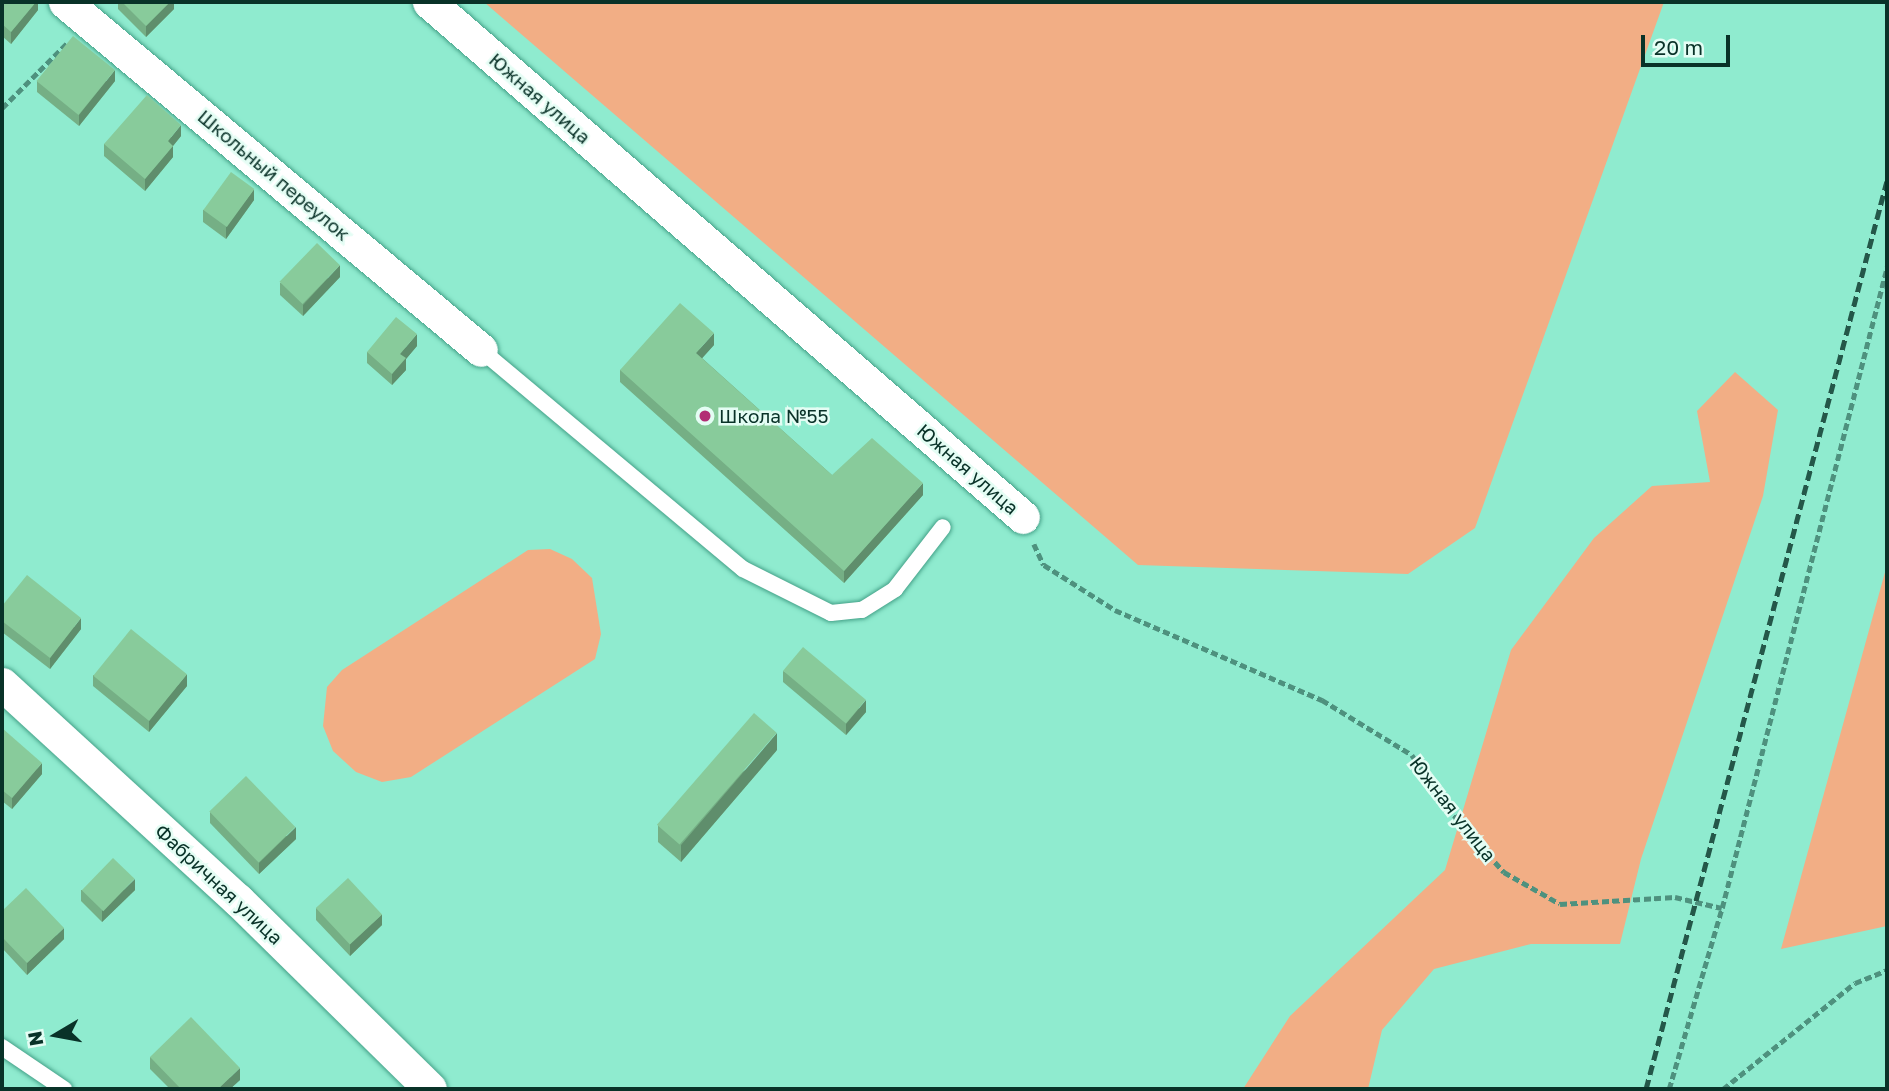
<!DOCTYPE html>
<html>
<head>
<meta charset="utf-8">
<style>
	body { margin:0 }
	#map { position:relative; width:1889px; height:1091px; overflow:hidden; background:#8febcf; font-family:"Golos Text",sans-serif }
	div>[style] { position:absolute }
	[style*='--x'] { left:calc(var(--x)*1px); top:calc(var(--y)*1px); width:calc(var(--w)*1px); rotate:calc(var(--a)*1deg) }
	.green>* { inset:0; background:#f2ae85 }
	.path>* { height:4.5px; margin-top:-2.25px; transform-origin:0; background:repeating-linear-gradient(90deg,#4e917e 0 7px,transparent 0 10.5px) }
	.roads { filter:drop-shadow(0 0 2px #44a188) drop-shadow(0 0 2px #44a188) }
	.lane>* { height:16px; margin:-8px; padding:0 8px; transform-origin:8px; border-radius:8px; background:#fff }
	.street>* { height:33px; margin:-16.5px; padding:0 16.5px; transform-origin:16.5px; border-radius:16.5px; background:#fff }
	.rail>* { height:5px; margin-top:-2.5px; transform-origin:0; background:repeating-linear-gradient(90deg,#245749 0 10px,transparent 0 15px) }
	.wall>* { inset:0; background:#75af85 }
	.shaded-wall>* { inset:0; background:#5f8e6c }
	.building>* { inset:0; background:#88cb9b; transform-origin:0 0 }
	.dots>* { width:19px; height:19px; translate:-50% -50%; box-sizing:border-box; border:4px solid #e4fdf4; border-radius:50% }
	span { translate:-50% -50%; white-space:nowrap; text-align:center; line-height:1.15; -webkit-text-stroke:5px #e4fdf4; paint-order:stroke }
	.street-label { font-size:19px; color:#093228 }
	.poi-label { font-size:19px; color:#093228 }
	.left { translate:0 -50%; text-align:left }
	.frame { position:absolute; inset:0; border:4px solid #093228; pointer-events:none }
	.north { position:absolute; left:21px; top:1000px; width:70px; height:70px; -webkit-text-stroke:5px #e4fdf4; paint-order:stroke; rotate:260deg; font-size:19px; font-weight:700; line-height:28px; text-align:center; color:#093228 }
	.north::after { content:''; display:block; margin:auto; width:24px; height:32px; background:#093228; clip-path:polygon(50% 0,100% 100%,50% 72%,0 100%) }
	.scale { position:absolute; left:1641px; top:35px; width:89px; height:32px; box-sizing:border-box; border:4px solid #093228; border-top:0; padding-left:9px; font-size:21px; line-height:24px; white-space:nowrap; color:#093228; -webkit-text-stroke:5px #e4fdf4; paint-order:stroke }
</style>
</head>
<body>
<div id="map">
	<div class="green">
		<i style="clip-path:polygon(484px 2px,1664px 2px,1475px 528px,1408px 574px,1138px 565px)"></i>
		<i style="clip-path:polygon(1735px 372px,1778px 410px,1763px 496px,1641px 859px,1620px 944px,1531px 944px,1434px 969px,1382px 1030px,1368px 1089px,1243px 1089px,1290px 1016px,1445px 870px,1511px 650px,1594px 538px,1652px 486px,1710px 482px,1697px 411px)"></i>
		<i style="clip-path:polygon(550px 549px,572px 559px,592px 578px,601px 634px,595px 659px,411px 777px,382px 782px,356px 772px,333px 751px,323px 726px,327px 687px,342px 670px,528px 550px)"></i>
		<i style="clip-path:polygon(1887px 565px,1887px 926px,1781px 949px)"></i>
	</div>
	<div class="path">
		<i style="--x:2;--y:108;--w:93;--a:-45"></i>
		<i style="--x:1034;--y:544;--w:23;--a:65"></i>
		<i style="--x:1044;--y:565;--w:84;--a:32.4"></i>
		<i style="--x:1115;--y:610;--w:226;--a:23.5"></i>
		<i style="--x:1322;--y:700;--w:105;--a:31.4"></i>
		<i style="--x:1412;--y:755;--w:83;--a:54.8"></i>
		<i style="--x:1460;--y:823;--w:66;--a:48.1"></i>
		<i style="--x:1504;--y:872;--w:64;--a:29.7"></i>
		<i style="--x:1560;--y:904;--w:115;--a:-3.5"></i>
		<i style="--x:1675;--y:897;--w:48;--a:13.2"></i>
		<i style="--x:1669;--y:1089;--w:189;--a:-73.7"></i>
		<i style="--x:1722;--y:908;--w:662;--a:-75.56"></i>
		<i style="--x:1723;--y:1089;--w:169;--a:-38.8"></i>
		<i style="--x:1855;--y:983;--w:35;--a:-22"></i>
	</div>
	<div class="roads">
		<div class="lane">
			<i style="--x:481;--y:350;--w:341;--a:39.9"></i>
			<i style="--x:743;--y:569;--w:98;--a:26.6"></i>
			<i style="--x:831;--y:613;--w:31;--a:-6"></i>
			<i style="--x:862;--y:610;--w:39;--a:-32"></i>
			<i style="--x:895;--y:589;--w:78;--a:-52.3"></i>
			<i style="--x:2;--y:1047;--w:75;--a:34.1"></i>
		</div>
		<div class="street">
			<i style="--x:65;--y:2;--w:542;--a:39.91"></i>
			<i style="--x:429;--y:2;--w:786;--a:40.93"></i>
			<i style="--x:2;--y:684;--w:320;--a:42.5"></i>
			<i style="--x:238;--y:900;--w:269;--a:44.5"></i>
		</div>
	</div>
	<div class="rail">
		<i style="--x:1646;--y:1089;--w:939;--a:-75.14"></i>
	</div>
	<div class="wall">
		<i style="clip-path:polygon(2px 2px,38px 2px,38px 10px,11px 44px,2px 36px)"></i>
		<i style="clip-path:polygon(118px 2px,174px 2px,174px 9px,146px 37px,118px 9px)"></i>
		<i style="clip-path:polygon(37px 81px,115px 81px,79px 126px,37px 92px)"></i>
		<i style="clip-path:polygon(181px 136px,173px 146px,173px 157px,145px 191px,104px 156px,104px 144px)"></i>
		<i style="clip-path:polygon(254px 200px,226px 239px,203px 222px,203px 210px)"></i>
		<i style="clip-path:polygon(340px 277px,303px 316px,280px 295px,280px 283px)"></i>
		<i style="clip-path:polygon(714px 345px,702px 358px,832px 475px,923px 495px,844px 583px,620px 382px,620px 370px)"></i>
		<i style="clip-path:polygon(417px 346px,406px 359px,406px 370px,392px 385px,367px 363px,367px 352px)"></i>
		<i style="clip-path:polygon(2px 606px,81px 629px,50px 669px,2px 632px)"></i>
		<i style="clip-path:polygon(783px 671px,866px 712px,846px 735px,783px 682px)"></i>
		<i style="clip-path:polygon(93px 675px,187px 686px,149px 732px,93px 686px)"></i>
		<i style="clip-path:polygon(2px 728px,42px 774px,12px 809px,2px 801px)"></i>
		<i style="clip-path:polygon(777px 750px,681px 862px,658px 842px,658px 825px)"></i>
		<i style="clip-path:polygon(210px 812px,296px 839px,259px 874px,210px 823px)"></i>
		<i style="clip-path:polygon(81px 890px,135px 890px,102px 922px,81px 901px)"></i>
		<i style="clip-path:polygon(316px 908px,382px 925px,350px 956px,316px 920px)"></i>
		<i style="clip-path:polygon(2px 911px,64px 939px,27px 975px,2px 948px)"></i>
		<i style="clip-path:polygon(150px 1057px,240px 1080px,230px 1089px,170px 1089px,150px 1069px)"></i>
	</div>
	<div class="shaded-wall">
		<i style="clip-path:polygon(36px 2px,38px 2px,38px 10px,11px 44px,11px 32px)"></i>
		<i style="clip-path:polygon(170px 2px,174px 2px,174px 9px,146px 37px,146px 26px)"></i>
		<i style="clip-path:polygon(115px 70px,115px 81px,79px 126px,79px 115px)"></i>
		<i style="clip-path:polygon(181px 125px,181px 136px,168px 152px,168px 141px)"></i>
		<i style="clip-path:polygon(173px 146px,173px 157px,145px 191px,145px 179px)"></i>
		<i style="clip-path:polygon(254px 189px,254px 200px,226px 239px,226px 227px)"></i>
		<i style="clip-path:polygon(340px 265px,340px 277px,303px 316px,303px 305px)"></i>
		<i style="clip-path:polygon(714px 333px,714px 345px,696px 365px,696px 353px)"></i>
		<i style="clip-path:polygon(417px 334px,417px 346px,406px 359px,406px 370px,392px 385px,392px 374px,400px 354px)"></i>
		<i style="clip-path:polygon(923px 483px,923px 495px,844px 583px,844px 571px)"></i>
		<i style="clip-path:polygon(81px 618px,81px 629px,50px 669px,50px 658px)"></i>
		<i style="clip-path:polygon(187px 674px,187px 686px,149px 732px,149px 720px)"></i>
		<i style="clip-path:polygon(866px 700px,866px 712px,846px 735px,846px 724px)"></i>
		<i style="clip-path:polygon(777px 733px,777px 750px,681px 862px,681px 845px)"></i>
		<i style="clip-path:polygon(42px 763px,42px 774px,12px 809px,12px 798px)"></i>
		<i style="clip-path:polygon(296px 827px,296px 839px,259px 874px,259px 863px)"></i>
		<i style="clip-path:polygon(135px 879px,135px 890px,102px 922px,102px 911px)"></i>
		<i style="clip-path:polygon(382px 914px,382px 925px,350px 956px,350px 944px)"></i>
		<i style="clip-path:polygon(64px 928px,64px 939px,27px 975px,27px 963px)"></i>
		<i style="clip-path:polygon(240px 1068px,240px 1080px,230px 1089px,218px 1089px)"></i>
	</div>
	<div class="building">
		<i style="clip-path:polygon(2px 2px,36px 2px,11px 32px,2px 24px)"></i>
		<i style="clip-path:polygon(122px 2px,170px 2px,146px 26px)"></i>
		<i style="left:73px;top:36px;width:54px;height:58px;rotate:39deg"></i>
		<i style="clip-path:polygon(147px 95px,181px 125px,168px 141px,173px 146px,145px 179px,104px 144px)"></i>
		<i style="left:231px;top:172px;width:29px;height:47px;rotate:36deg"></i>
		<i style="left:317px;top:243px;width:32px;height:54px;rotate:44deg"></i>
		<i style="clip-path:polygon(680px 303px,714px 333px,696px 353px,832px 475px,872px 438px,923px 483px,844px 571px,620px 370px)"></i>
		<i style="clip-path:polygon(396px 317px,417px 334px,400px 354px,406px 358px,392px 374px,367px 352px)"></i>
		<i style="clip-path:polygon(27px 575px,81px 618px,50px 658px,2px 621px,2px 606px)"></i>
		<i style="left:131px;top:629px;width:72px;height:60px;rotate:39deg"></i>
		<i style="left:803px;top:647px;width:82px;height:31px;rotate:40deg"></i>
		<i style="left:754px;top:713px;width:30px;height:148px;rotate:41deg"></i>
		<i style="clip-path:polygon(2px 728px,42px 763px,12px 798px,2px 790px)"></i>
		<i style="left:246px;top:776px;width:71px;height:51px;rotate:46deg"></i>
		<i style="left:113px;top:858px;width:30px;height:45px;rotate:44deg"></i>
		<i style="left:348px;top:878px;width:50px;height:44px;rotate:47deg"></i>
		<i style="clip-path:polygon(26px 888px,64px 928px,27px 963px,2px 937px,2px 911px)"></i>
		<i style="clip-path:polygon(191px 1017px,240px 1068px,218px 1089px,181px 1089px,150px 1057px)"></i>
	</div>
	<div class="dots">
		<i style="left:705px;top:416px;background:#b22d74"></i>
	</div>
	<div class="street-label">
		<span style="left:540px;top:98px;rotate:41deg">Южная улица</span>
		<span style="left:274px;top:175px;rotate:40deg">Школьный переулок</span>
		<span style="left:968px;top:469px;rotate:41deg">Южная улица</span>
		<span style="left:1453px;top:809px;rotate:52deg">Южная улица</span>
		<span style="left:219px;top:884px;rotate:43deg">Фабричная улица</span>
	</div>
	<div class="poi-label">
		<span class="left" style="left:719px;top:416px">Школа №55</span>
	</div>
	<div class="frame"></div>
	<div class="north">N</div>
	<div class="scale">20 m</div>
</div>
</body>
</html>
